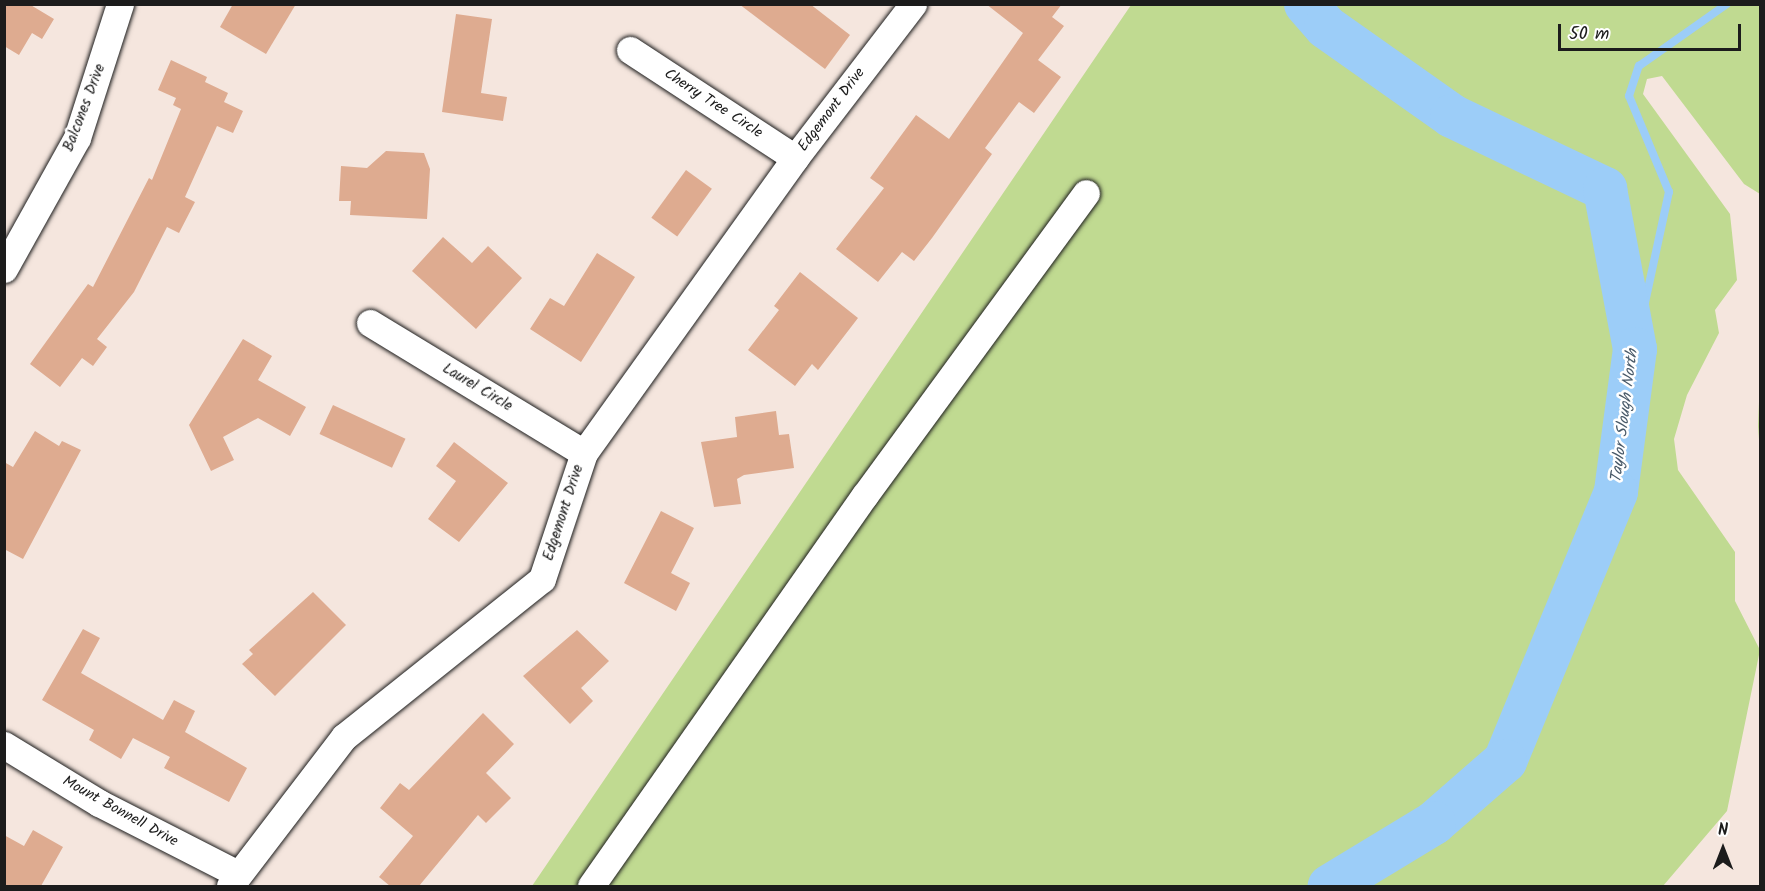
<!DOCTYPE html>
<html>
<head>
<meta charset="utf-8">
<style>
	body { margin:0 }
	#map { position:relative; width:1765px; height:891px; overflow:hidden; background:#f5e6de; font-family:Kalam,sans-serif }
	div>[style] { position:absolute }
	[style*='--x'] { left:calc(var(--x)*1px); top:calc(var(--y)*1px); width:calc(var(--w)*1px); rotate:calc(var(--a)*1deg) }
	.green>* { inset:0; background:#c0da91 }
	.stream>* { height:8px; margin:-4px; padding:0 4px; transform-origin:4px; border-radius:4px; background:#9ccdf8 }
	.river>* { height:44px; margin:-22px; padding:0 22px; transform-origin:22px; border-radius:22px; background:#9ccdf8 }
	.building>* { inset:0; background:#deab90; transform-origin:0 0 }
	.roads { filter:drop-shadow(0 0 2px #1c1c1c) drop-shadow(0 0 2px #1c1c1c) }
	.minor>* { height:27px; margin:-13.5px; padding:0 13.5px; transform-origin:13.5px; border-radius:13.5px; background:#fff }
	span { translate:-50% -50%; white-space:nowrap; text-align:center; line-height:1.15; -webkit-text-stroke:5px #fff; paint-order:stroke }
	.street-label { font-size:15px; color:#1c1c1c }
	.water-label { font-size:16px; color:#495a69; font-style:italic }
	.frame { position:absolute; inset:0; border:6px solid #1c1c1c; pointer-events:none }
	.north { position:absolute; left:1693px; top:819px; width:60px; height:60px; -webkit-text-stroke:4px #fff; paint-order:stroke; rotate:0deg; font-size:16px; font-weight:700; line-height:24px; text-align:center; color:#1c1c1c }
	.north::after { content:''; display:block; margin:auto; width:21px; height:27px; background:#1c1c1c; clip-path:polygon(50% 0,100% 100%,50% 72%,0 100%) }
	.scale { position:absolute; left:1558px; top:24px; width:183px; height:27px; box-sizing:border-box; border:3px solid #1c1c1c; border-top:0; padding-left:8px; font-size:18px; line-height:21px; white-space:nowrap; color:#1c1c1c; -webkit-text-stroke:4px #fff; paint-order:stroke }
</style>
</head>
<body>
<div id="map">
	<div class="green">
		<i style="clip-path:polygon(1131px 5px,1760px 5px,1760px 194px,1744px 184px,1662px 76px,1647px 79px,1643px 94px,1730px 214px,1737px 280px,1715px 310px,1719px 333px,1687px 395px,1674px 439px,1678px 470px,1735px 552px,1735px 601px,1760px 650px,1727px 811px,1663px 886px,532px 886px)"></i>
		<i style="clip-path:polygon(1760px 378px,1760px 453px,1758px 426px)"></i>
	</div>
	<div class="stream">
		<i style="--x:1635;--y:349;--w:161;--a:-77.8"></i>
		<i style="--x:1669;--y:192;--w:104;--a:-112.6"></i>
		<i style="--x:1629;--y:96;--w:32;--a:-72"></i>
		<i style="--x:1639;--y:66;--w:108;--a:-35.2"></i>
	</div>
	<div class="river">
		<i style="--x:1306;--y:4;--w:30;--a:49"></i>
		<i style="--x:1326;--y:27;--w:154;--a:35.2"></i>
		<i style="--x:1452;--y:116;--w:170;--a:25.5"></i>
		<i style="--x:1605;--y:189;--w:163;--a:79.4"></i>
		<i style="--x:1635;--y:349;--w:144;--a:97.6"></i>
		<i style="--x:1616;--y:492;--w:291;--a:112.4"></i>
		<i style="--x:1505;--y:761;--w:94;--a:138.9"></i>
		<i style="--x:1434;--y:823;--w:122;--a:148.8"></i>
	</div>
	<div class="building">
		<i style="clip-path:polygon(4px 4px,29px 4px,54px 19px,42px 39px,32px 33px,19px 55px,4px 46px)"></i>
		<i style="clip-path:polygon(233px 4px,296px 4px,266px 54px,220px 27px)"></i>
		<i style="clip-path:polygon(739px 4px,810px 4px,850px 35px,825px 69px)"></i>
		<i style="clip-path:polygon(986px 4px,1062px 4px,1052px 17px,1064px 26px,1038px 60px,1061px 77px,1034px 113px,1019px 102px,985px 148px,992px 154px,932px 238px,914px 261px,902px 252px,878px 282px,836px 249px,884px 188px,870px 178px,916px 115px,949px 139px,1023px 33px)"></i>
		<i style="clip-path:polygon(456px 14px,492px 19px,481px 93px,507px 97px,503px 121px,442px 112px)"></i>
		<i style="clip-path:polygon(171px 60px,207px 77px,205px 82px,228px 93px,224px 102px,243px 111px,233px 133px,217px 126px,185px 197px,195px 202px,179px 233px,167px 227px,134px 292px,97px 339px,107px 347px,93px 366px,82px 358px,60px 387px,30px 364px,88px 284px,93px 287px,149px 178px,152px 180px,181px 109px,173px 105px,176px 98px,158px 90px)"></i>
		<i style="clip-path:polygon(386px 151px,424px 153px,430px 169px,427px 219px,350px 215px,351px 201px,339px 201px,341px 166px,367px 168px)"></i>
		<i style="left:686px;top:170px;width:32px;height:59px;rotate:36deg"></i>
		<i style="clip-path:polygon(443px 237px,472px 263px,488px 246px,522px 278px,476px 329px,412px 271px)"></i>
		<i style="clip-path:polygon(597px 253px,635px 277px,581px 362px,530px 329px,550px 298px,564px 306px)"></i>
		<i style="clip-path:polygon(800px 272px,858px 318px,818px 370px,812px 364px,795px 386px,748px 350px,779px 310px,774px 306px)"></i>
		<i style="clip-path:polygon(243px 339px,272px 356px,258px 380px,306px 407px,290px 436px,258px 418px,223px 437px,234px 460px,211px 471px,189px 425px)"></i>
		<i style="left:333px;top:405px;width:80px;height:32px;rotate:25deg"></i>
		<i style="clip-path:polygon(776px 411px,779px 435px,789px 434px,794px 468px,744px 475px,737px 479px,741px 504px,714px 507px,701px 442px,737px 437px,735px 417px)"></i>
		<i style="clip-path:polygon(35px 431px,59px 446px,62px 441px,81px 450px,23px 559px,4px 549px,4px 462px,13px 467px)"></i>
		<i style="clip-path:polygon(454px 442px,508px 483px,459px 542px,428px 519px,456px 481px,436px 466px)"></i>
		<i style="clip-path:polygon(661px 511px,694px 528px,671px 573px,690px 583px,676px 611px,624px 583px)"></i>
		<i style="clip-path:polygon(313px 592px,346px 625px,275px 696px,242px 664px,253px 654px,249px 650px)"></i>
		<i style="clip-path:polygon(83px 629px,100px 638px,81px 673px,163px 720px,174px 700px,195px 711px,185px 732px,247px 768px,229px 802px,164px 768px,170px 757px,133px 738px,121px 759px,89px 740px,94px 730px,42px 700px)"></i>
		<i style="clip-path:polygon(577px 630px,609px 661px,581px 688px,593px 701px,570px 724px,523px 676px)"></i>
		<i style="clip-path:polygon(483px 713px,514px 744px,486px 773px,511px 798px,486px 823px,478px 815px,419px 886px,390px 886px,379px 877px,413px 836px,380px 808px,400px 783px,409px 790px)"></i>
		<i style="clip-path:polygon(33px 830px,63px 847px,41px 886px,4px 886px,4px 835px,24px 846px)"></i>
	</div>
	<div class="roads">
		<div class="minor">
			<i style="--x:630;--y:50;--w:197;--a:33.2"></i>
			<i style="--x:4;--y:269;--w:150;--a:-60.9"></i>
			<i style="--x:77;--y:138;--w:141;--a:-72.2"></i>
			<i style="--x:370;--y:323;--w:250;--a:31.3"></i>
			<i style="--x:4;--y:745;--w:111;--a:31.4"></i>
			<i style="--x:99;--y:803;--w:156;--a:27.1"></i>
			<i style="--x:230;--y:886;--w:188;--a:-52.6"></i>
			<i style="--x:344;--y:737;--w:253;--a:-38.6"></i>
			<i style="--x:542;--y:579;--w:133;--a:-71.6"></i>
			<i style="--x:584;--y:453;--w:363;--a:-54.4"></i>
			<i style="--x:795;--y:158;--w:194;--a:-52.5"></i>
			<i style="--x:591;--y:886;--w:477;--a:-55"></i>
			<i style="--x:865;--y:495;--w:374;--a:-53.8"></i>
		</div>
	</div>
	<div class="street-label">
		<span style="left:713px;top:104px;rotate:33deg">Cherry Tree Circle</span>
		<span style="left:85px;top:108px;rotate:-69deg">Balcones Drive</span>
		<span style="left:832px;top:110px;rotate:-53deg">Edgemont Drive</span>
		<span style="left:477px;top:388px;rotate:31deg">Laurel Circle</span>
		<span style="left:564px;top:513px;rotate:-72deg">Edgemont Drive</span>
		<span style="left:120px;top:812px;rotate:29deg">Mount Bonnell Drive</span>
	</div>
	<div class="water-label">
		<span style="left:1625px;top:416px;rotate:-83deg">Taylor Slough North</span>
	</div>
	<div class="frame"></div>
	<div class="north">N</div>
	<div class="scale">50 m</div>
</div>
</body>
</html>
